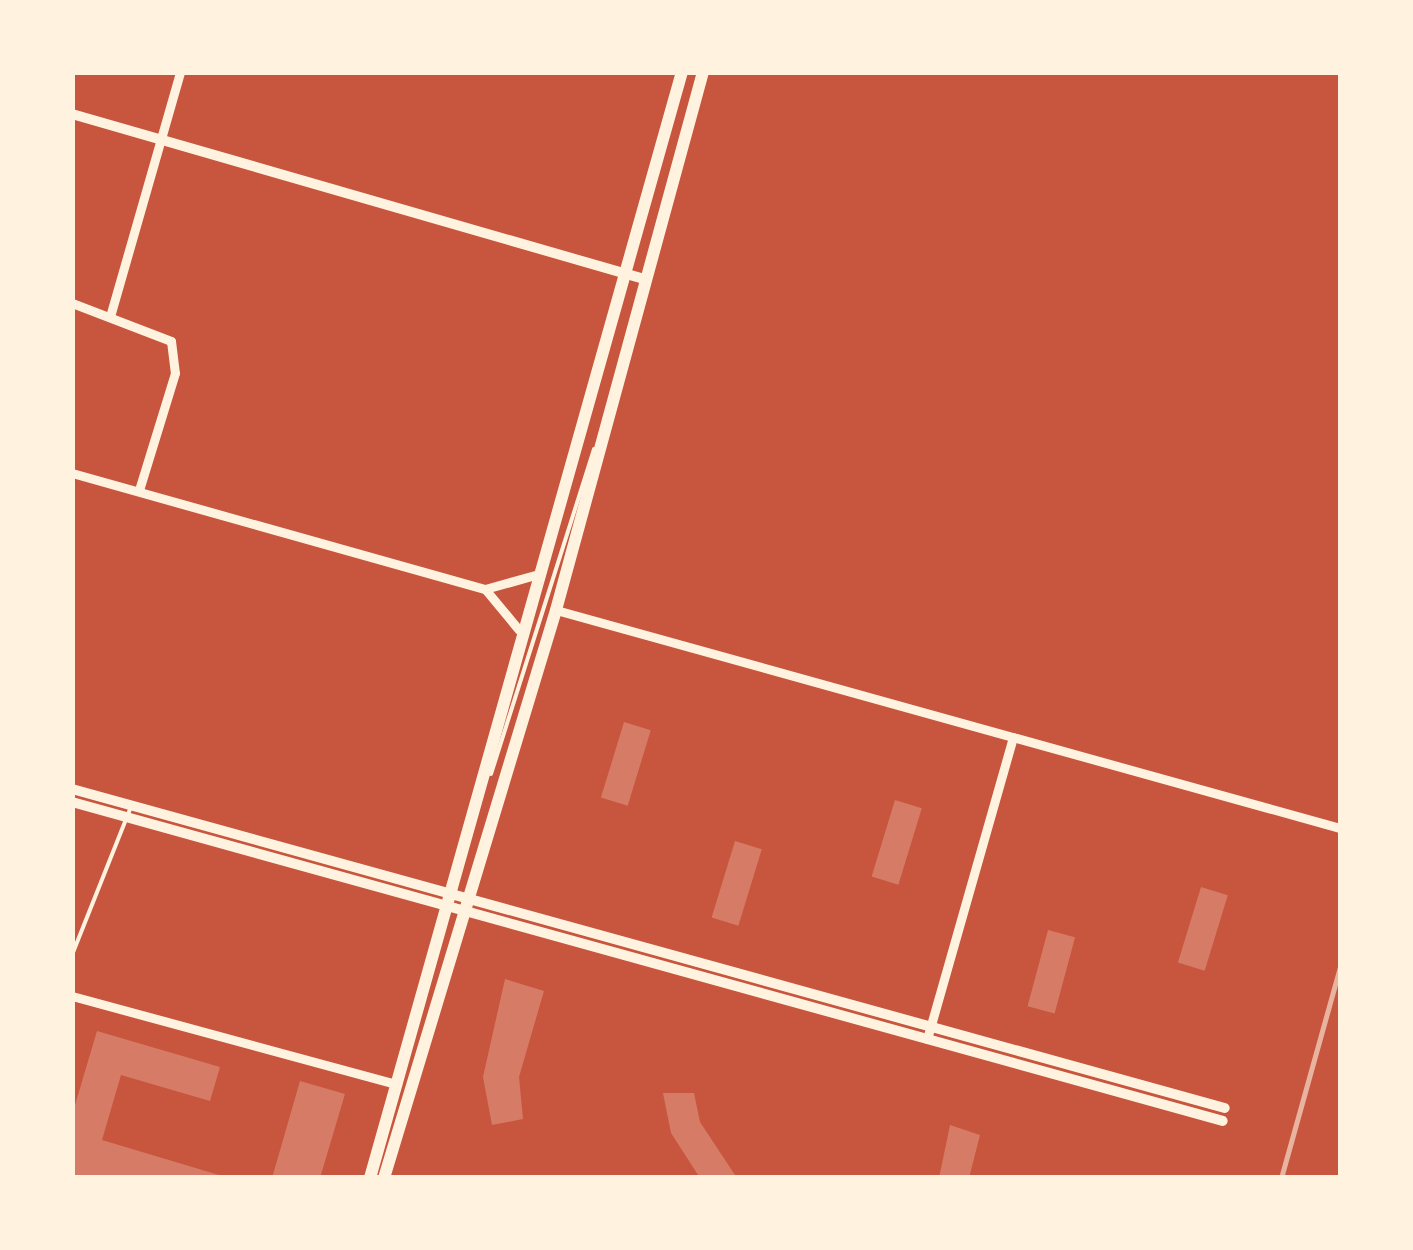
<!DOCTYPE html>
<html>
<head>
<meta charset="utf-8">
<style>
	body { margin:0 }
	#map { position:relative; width:1413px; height:1250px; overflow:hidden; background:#c8553d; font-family:Figtree,sans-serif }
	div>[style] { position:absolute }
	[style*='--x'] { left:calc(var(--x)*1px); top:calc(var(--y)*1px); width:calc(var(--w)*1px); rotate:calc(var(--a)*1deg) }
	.building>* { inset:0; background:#d67c66; transform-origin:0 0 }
	.service>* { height:4px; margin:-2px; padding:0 2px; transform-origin:2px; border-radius:2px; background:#fff3e0 }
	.minor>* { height:9px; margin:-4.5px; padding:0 4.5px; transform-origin:4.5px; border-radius:4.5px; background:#fff3e0 }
	.tertiary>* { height:10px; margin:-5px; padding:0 5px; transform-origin:5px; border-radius:5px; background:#fff3e0 }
	.secondary>* { height:12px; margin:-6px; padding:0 6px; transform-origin:6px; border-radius:6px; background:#fff3e0 }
	.rail>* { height:5px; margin:-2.5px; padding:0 2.5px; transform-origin:2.5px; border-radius:2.5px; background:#e9b49f }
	span { translate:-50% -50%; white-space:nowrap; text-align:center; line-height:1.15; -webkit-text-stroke:8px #fff3e0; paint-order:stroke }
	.frame { position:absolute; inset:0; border:75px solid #fff3e0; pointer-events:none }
</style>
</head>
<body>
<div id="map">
	<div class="building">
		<i style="left:624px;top:722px;width:28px;height:79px;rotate:17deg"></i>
		<i style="left:895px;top:800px;width:28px;height:80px;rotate:17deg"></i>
		<i style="left:735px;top:841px;width:28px;height:80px;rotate:17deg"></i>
		<i style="left:1201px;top:887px;width:28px;height:79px;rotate:17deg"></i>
		<i style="left:1048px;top:930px;width:28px;height:79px;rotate:15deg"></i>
		<i style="clip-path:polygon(505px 979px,544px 991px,519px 1077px,523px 1119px,492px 1125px,483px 1077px)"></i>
		<i style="clip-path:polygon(97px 1031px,220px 1067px,210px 1101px,121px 1075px,102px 1140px,229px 1178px,72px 1178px,72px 1115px)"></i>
		<i style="clip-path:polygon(300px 1081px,345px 1094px,320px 1178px,272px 1178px)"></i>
		<i style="clip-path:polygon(663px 1093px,694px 1093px,700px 1122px,737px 1178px,700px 1178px,671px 1133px)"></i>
		<i style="clip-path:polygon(950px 1125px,980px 1135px,969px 1178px,939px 1178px)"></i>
	</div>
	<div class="service">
		<i style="--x:491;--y:774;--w:341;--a:-72.4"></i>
		<i style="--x:72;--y:955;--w:159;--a:-68.3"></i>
	</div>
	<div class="minor">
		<i style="--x:72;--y:303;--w:106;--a:21"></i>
		<i style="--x:171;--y:341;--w:32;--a:83"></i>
		<i style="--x:175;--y:373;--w:122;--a:107.1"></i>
		<i style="--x:111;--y:313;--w:251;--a:-74"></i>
		<i style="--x:72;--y:473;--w:429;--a:15.7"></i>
		<i style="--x:485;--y:589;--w:52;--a:-15.6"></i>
		<i style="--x:485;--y:589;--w:53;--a:50.3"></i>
		<i style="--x:556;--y:610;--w:814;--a:15.54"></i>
		<i style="--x:72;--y:996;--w:337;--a:15.2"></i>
		<i style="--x:927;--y:1039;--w:314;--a:-74.1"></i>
	</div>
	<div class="tertiary">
		<i style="--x:72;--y:114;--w:595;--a:16.09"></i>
		<i style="--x:72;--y:789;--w:1196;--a:15.47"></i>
		<i style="--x:72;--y:802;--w:1194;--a:15.49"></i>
	</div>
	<div class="secondary">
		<i style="--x:370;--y:1178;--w:1149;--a:-74.25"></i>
		<i style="--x:384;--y:1178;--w:593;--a:-73.15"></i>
		<i style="--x:556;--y:610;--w:558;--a:-74.72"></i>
	</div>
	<div class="rail">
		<i style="--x:1281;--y:1178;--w:219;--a:-74.4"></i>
	</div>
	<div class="frame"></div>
</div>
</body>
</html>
